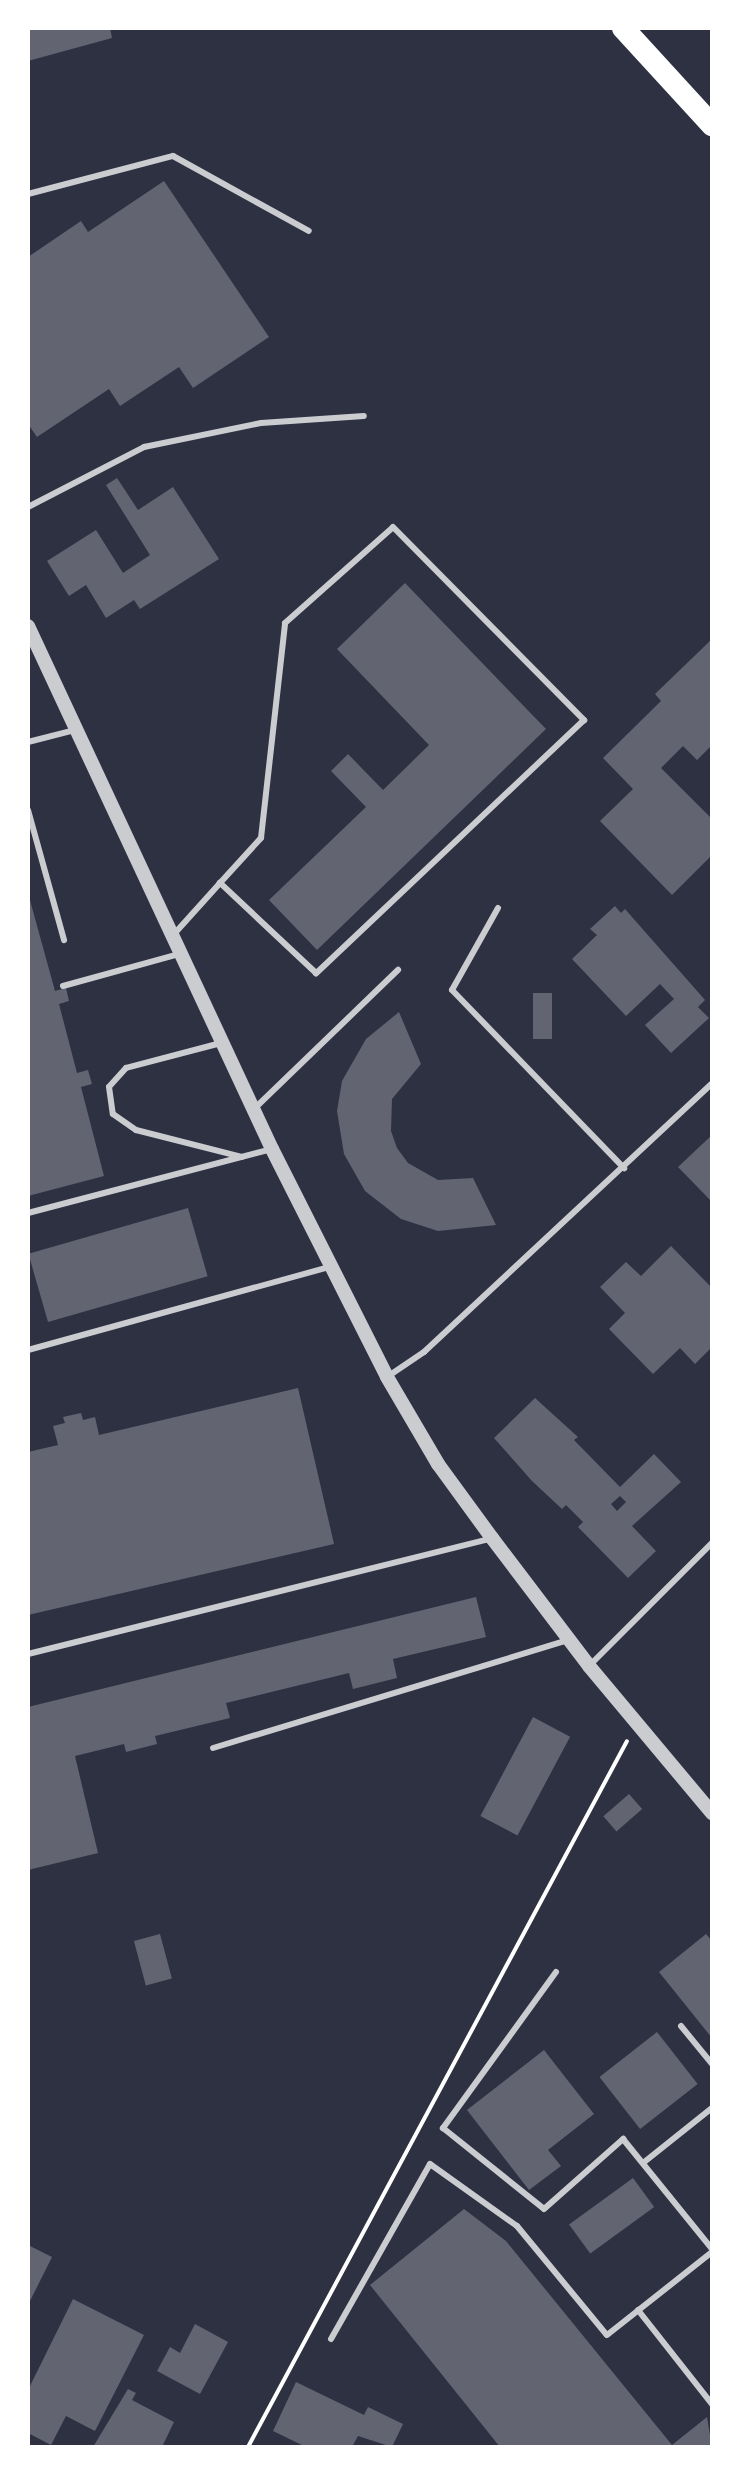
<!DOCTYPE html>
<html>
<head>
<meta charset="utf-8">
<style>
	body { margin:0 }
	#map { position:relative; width:740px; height:2475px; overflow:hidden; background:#2d3142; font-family:Mulish,sans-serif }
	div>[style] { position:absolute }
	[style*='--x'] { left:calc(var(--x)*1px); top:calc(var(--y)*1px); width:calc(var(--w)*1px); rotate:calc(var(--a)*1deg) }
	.building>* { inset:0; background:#626471; transform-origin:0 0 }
	.path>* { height:4px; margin:-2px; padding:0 2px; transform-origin:2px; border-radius:2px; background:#fff }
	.service>* { height:6px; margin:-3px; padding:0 3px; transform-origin:3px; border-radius:3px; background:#caccd0 }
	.tertiary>* { height:14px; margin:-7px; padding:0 7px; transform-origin:7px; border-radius:7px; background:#caccd0 }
	.trunk>* { height:22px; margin:-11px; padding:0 11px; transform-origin:11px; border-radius:11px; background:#fff }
	span { translate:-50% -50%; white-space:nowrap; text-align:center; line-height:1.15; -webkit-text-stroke:6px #fff; paint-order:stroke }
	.frame { position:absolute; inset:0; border:30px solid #fff; pointer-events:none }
</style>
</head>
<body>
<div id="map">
	<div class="building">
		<i style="clip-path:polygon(28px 28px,110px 28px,112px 38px,28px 61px)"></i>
		<i style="clip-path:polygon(164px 181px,269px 337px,193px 388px,179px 367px,120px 406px,109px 389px,37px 437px,28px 424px,28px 257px,81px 221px,88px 232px)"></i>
		<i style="clip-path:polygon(117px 478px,138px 510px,173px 487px,219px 559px,140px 609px,134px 600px,106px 618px,86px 585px,69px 596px,47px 561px,96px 530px,123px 573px,150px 555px,106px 485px)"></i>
		<i style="clip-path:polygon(405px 583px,546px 729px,317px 950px,269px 900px,366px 807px,331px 771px,348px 754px,383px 790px,429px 745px,337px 649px)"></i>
		<i style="clip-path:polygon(712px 639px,712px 745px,697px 760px,683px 746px,661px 768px,712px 819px,712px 855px,672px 895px,600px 821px,633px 789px,603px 758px,661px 701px,655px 694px)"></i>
		<i style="clip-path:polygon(28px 893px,55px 991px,66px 988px,69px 1001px,59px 1004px,77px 1073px,88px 1070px,92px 1084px,81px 1087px,104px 1176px,28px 1196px)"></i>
		<i style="clip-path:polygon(615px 906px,621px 913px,625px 909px,705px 1000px,698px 1007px,709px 1018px,671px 1053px,645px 1025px,674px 999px,660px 984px,626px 1016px,572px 959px,597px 935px,590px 929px)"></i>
		<i style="left:533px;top:993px;width:19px;height:46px"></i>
		<i style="clip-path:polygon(399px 1012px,421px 1064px,392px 1099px,391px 1131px,397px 1148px,408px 1163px,438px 1180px,473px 1178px,496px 1225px,438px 1231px,401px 1219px,365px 1191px,344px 1154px,337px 1111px,342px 1081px,366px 1039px)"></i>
		<i style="clip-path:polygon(712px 1135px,712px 1202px,678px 1167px)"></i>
		<i style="left:188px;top:1208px;width:71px;height:166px;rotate:74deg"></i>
		<i style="clip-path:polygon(671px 1246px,712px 1288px,712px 1347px,695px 1364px,680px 1348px,653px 1374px,609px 1329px,625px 1313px,600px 1287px,626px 1262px,641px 1276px)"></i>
		<i style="clip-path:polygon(298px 1388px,334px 1544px,28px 1615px,28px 1452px,58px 1445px,53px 1426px,65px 1423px,63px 1417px,81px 1413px,83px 1420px,95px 1417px,99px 1435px)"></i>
		<i style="clip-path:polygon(evenodd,535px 1398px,578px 1437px,574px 1440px,620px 1487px,654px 1454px,681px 1482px,632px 1526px,656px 1551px,628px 1578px,578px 1527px,583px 1522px,566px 1505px,562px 1509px,532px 1481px,494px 1438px,535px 1398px,620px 1496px,626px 1502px,617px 1511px,611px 1504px,620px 1496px)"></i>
		<i style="clip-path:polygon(476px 1597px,486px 1637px,393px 1659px,397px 1678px,353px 1689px,349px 1673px,226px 1703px,230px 1718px,155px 1736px,157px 1744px,126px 1752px,124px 1744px,75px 1756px,98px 1853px,28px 1870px,28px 1707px)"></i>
		<i style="left:533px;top:1717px;width:42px;height:112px;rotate:28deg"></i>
		<i style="left:629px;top:1794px;width:20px;height:34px;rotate:49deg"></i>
		<i style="left:160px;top:1934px;width:46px;height:27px;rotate:75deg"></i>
		<i style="clip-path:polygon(706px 1934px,712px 1941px,712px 2038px,659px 1972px)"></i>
		<i style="left:657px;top:2032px;width:66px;height:73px;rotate:52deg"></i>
		<i style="clip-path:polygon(544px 2050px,594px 2114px,548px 2150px,561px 2166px,529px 2190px,467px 2110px)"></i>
		<i style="left:633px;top:2178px;width:36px;height:79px;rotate:54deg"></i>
		<i style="clip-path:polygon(464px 2209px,506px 2241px,672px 2445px,707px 2417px,712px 2447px,500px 2447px,370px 2285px)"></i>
		<i style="clip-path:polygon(28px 2245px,52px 2257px,28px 2305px)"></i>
		<i style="clip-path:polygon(73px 2299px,144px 2335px,95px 2431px,66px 2416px,51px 2445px,28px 2433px,28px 2390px)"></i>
		<i style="clip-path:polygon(195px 2324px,228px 2342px,200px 2394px,157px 2371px,170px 2347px,180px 2353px)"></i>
		<i style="clip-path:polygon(296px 2382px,364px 2415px,368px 2407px,403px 2424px,392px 2447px,358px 2436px,352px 2447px,306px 2447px,273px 2431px)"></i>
		<i style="clip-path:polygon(128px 2389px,136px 2393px,132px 2400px,174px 2422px,162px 2447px,93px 2447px)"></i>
	</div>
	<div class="path">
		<i style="--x:248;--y:2447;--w:801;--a:-61.77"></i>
	</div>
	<div class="service">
		<i style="--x:28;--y:194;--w:150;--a:-14.7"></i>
		<i style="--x:173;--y:156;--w:155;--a:28.9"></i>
		<i style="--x:28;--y:507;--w:131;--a:-27.3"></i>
		<i style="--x:144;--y:447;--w:119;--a:-11.6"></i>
		<i style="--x:261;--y:423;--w:103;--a:-3.9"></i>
		<i style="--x:28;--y:742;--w:49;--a:-14.3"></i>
		<i style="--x:28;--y:810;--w:135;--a:74.5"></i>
		<i style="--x:498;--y:908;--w:94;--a:119.3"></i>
		<i style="--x:452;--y:990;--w:248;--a:46"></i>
		<i style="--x:175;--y:933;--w:67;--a:-48"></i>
		<i style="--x:220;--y:883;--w:61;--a:-47.7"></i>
		<i style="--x:261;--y:838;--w:216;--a:-83.6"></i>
		<i style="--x:285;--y:623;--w:144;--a:-41.6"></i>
		<i style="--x:393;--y:527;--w:272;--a:45.3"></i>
		<i style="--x:584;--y:720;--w:369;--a:136.6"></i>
		<i style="--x:316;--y:973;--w:132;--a:-136.8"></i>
		<i style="--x:63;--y:986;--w:120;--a:-15.4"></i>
		<i style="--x:221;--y:1043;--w:98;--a:165.3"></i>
		<i style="--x:126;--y:1068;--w:25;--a:132"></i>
		<i style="--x:109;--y:1087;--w:27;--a:82"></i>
		<i style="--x:113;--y:1114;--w:28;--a:35"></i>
		<i style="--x:136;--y:1130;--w:109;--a:14.3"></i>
		<i style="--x:255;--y:1108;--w:199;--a:-44"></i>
		<i style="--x:28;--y:1213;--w:252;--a:-14.7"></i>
		<i style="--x:28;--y:1350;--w:312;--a:-15.4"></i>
		<i style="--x:387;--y:1377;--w:45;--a:-34"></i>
		<i style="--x:424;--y:1352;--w:394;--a:-43"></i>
		<i style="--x:28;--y:1654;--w:478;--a:-14"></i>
		<i style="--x:589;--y:1666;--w:174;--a:-45"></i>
		<i style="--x:213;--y:1748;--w:369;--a:-16.9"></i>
		<i style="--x:556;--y:1972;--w:193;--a:125.9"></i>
		<i style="--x:443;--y:2128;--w:129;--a:38.7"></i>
		<i style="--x:544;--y:2209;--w:106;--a:-41.5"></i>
		<i style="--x:623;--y:2139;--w:141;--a:51"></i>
		<i style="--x:681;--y:2026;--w:49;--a:50.8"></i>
		<i style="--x:643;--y:2163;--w:88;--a:-38.6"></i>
		<i style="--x:638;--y:2310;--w:120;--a:51.8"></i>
		<i style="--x:331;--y:2339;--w:201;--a:-60.5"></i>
		<i style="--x:430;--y:2164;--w:107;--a:35.5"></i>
		<i style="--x:517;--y:2226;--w:141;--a:50.5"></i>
		<i style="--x:607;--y:2335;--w:134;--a:-38.3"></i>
	</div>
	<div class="tertiary">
		<i style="--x:28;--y:626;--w:577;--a:64.99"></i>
		<i style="--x:272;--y:1149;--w:255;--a:63.2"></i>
		<i style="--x:387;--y:1377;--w:101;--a:59.6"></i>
		<i style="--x:438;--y:1464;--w:92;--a:53.9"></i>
		<i style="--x:492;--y:1538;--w:161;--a:52.8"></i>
		<i style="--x:589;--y:1666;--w:192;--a:50.1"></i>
	</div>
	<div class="trunk">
		<i style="--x:623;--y:28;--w:132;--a:47.5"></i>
	</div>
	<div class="frame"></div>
</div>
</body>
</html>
